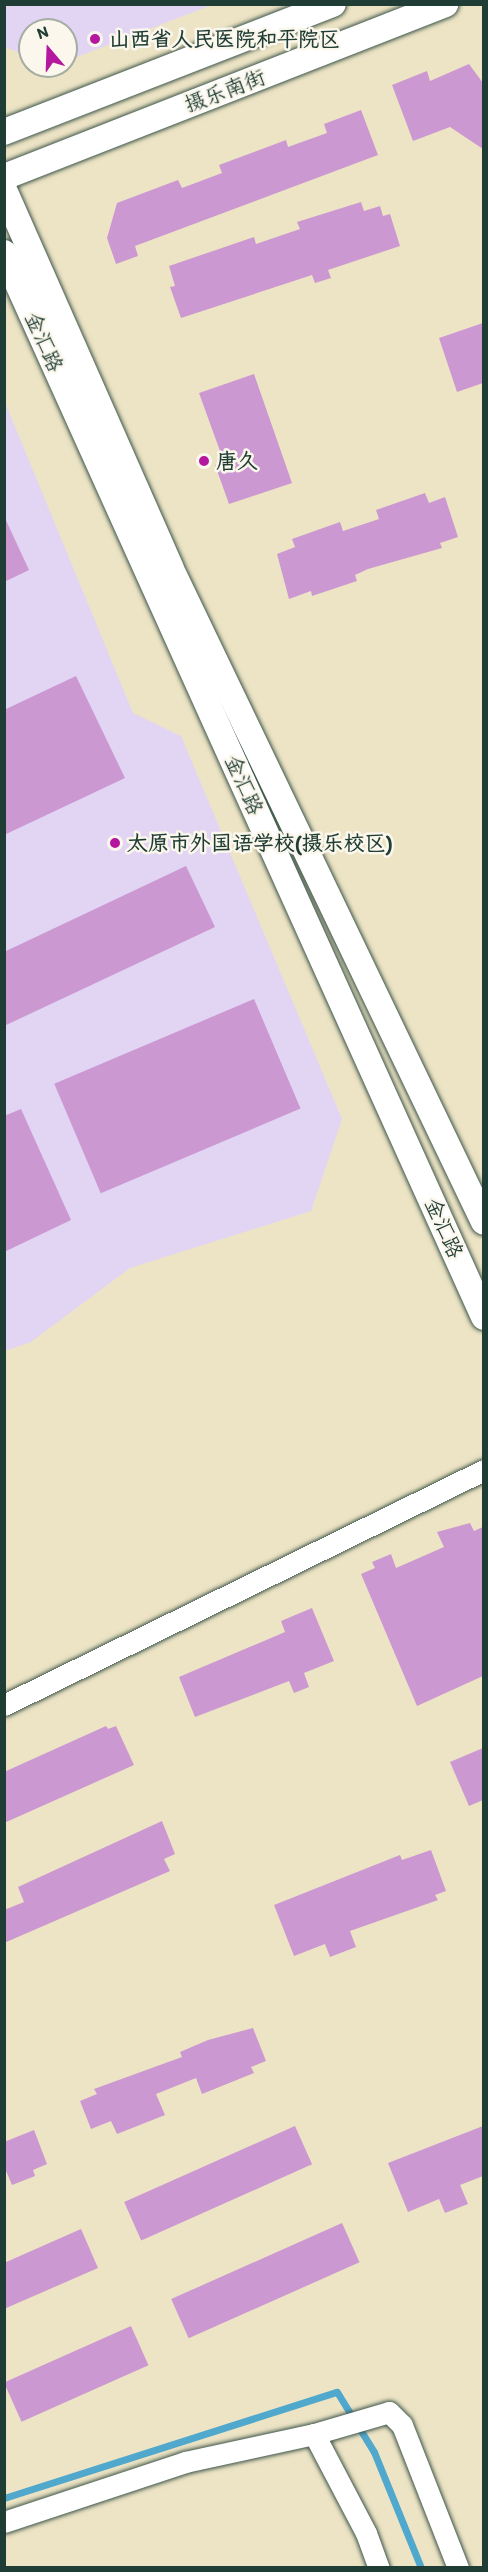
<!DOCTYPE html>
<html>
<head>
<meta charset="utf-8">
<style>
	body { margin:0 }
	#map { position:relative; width:488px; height:2572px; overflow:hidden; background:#ede4c5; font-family:Itim,"LXGW WenKai TC",sans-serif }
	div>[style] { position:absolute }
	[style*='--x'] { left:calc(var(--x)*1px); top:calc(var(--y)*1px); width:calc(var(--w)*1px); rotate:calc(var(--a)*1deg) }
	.built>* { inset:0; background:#e2d4f3 }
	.stream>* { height:7px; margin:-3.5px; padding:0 3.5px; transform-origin:3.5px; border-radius:3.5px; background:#50a8cd }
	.building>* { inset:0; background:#cb98d2; transform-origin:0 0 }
	.roads { filter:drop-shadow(0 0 2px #3e564a) drop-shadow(0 0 2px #3e564a) }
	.minor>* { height:21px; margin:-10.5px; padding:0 10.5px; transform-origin:10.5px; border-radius:10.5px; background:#fff }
	.tertiary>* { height:26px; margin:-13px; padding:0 13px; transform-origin:13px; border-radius:13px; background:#fff }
	.dots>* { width:16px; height:16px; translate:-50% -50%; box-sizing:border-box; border:3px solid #fbf7ec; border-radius:50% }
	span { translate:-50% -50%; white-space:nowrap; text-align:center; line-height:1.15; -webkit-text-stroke:5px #fbf7ec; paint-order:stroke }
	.poi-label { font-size:21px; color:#1f3d34; font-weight:700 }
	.left { translate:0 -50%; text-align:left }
	.street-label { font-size:21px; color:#1f3d34 }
	.frame { position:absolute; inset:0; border:6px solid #1f3d34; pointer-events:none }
	.north { position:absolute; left:18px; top:18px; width:60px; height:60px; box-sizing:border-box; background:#fbf7ec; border:2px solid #a3ada2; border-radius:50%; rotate:341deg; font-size:16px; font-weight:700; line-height:24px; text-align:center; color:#1f3d34 }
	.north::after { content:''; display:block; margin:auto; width:21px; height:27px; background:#b5179e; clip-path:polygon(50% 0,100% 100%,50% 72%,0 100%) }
</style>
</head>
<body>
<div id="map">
	<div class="built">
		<i style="clip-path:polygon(4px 5px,5px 4px,212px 5px,66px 61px,66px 30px,30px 30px,30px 57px,5px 47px)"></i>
		<i style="clip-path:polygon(4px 400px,133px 713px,181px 736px,342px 1119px,311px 1211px,130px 1268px,31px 1342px,5px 1351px)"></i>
	</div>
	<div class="stream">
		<i style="--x:4;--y:2498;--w:349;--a:-17.7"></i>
		<i style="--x:337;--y:2392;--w:70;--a:58.3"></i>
		<i style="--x:374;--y:2452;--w:125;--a:67.9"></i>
	</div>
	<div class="building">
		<i style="clip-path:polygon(469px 64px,483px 83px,483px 149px,450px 127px,413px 141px,392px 85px,427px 71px,430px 81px)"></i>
		<i style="clip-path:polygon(361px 110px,378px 155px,135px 246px,138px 256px,116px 264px,107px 238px,117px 203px,178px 180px,182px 188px,222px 173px,219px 165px,286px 140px,288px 147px,327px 133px,324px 124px)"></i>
		<i style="clip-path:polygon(361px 202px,364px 211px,380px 206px,383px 216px,390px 214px,400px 246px,328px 270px,331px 278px,315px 283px,312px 275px,181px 318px,170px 287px,175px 286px,169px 266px,254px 237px,256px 244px,300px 229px,297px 222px)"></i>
		<i style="clip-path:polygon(483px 323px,483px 383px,457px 392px,439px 338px)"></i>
		<i style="clip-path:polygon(254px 374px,292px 483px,229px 504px,215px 465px,224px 462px,199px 393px)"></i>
		<i style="clip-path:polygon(425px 493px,429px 503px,445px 497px,458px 537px,440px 543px,442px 548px,368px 569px,355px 575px,357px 581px,312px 596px,311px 591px,289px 599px,277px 554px,295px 547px,292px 539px,340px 522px,343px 531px,379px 519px,376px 510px)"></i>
		<i style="clip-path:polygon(4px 516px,29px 570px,4px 582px)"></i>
		<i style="clip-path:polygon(76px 676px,125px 778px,4px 835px,4px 710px)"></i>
		<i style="clip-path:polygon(186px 866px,215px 927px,4px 1026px,4px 952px)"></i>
		<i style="left:254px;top:999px;width:119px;height:217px;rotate:67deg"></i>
		<i style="clip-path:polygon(21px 1109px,71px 1220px,4px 1252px,4px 1116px)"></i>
		<i style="clip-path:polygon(470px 1523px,474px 1531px,483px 1527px,483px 1676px,417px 1706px,361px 1574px,375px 1568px,372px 1562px,391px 1554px,396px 1568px,444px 1547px,437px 1532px)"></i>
		<i style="clip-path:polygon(312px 1608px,334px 1661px,304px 1673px,309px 1687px,294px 1693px,289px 1681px,195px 1717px,179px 1677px,285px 1632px,281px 1621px)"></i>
		<i style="clip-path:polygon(106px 1726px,108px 1729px,116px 1726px,134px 1765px,4px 1823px,4px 1772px)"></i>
		<i style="clip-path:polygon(483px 1748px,483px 1800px,469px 1806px,450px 1762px)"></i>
		<i style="clip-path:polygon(162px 1821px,175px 1854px,164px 1859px,170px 1871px,4px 1943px,4px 1910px,24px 1902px,18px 1887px)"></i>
		<i style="clip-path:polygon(431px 1850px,446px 1891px,435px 1895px,438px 1900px,350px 1931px,356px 1947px,330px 1957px,325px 1944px,294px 1956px,274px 1905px,400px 1855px,402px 1860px)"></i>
		<i style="clip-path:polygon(253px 2028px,266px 2061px,251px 2067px,254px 2073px,202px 2094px,196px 2078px,156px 2094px,165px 2115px,117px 2134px,111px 2121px,91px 2129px,80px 2101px,97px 2094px,94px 2089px,182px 2057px,180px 2052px,208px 2040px)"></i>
		<i style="left:295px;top:2126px;width:42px;height:187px;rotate:66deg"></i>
		<i style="clip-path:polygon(483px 2126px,483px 2176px,460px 2185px,468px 2204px,445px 2213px,439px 2199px,408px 2212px,388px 2163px)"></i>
		<i style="clip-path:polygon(34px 2130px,47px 2164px,33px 2170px,35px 2176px,12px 2185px,4px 2166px,4px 2142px)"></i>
		<i style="left:342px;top:2223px;width:43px;height:187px;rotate:66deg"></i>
		<i style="clip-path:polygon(81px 2229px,98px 2268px,4px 2309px,4px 2263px)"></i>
		<i style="left:131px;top:2326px;width:43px;height:139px;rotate:66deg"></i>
	</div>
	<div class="roads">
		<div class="minor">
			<i style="--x:4;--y:1705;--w:534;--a:-26.09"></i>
			<i style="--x:314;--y:2434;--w:112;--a:62.3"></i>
			<i style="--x:366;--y:2533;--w:37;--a:70"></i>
			<i style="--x:4;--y:2522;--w:191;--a:-18.3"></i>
			<i style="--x:185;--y:2462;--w:132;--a:-12.2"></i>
			<i style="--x:314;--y:2434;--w:78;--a:-16.3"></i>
			<i style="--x:389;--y:2412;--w:18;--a:45"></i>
			<i style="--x:402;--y:2425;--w:154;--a:68.6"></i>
		</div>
		<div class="tertiary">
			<i style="--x:4;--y:132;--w:353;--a:-21.3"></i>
			<i style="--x:4;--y:177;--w:474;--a:-21.4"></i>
			<i style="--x:4;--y:190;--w:412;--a:66.2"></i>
			<i style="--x:170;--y:567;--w:726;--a:64.39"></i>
			<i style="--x:4;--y:253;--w:1167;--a:65.72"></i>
		</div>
	</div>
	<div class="dots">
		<i style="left:95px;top:39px;background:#b5179e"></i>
		<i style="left:204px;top:461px;background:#b5179e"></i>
		<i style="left:115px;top:843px;background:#b5179e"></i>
	</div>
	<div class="poi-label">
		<span class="left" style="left:109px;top:39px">山西省人民医院和平院区</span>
		<span class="left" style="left:216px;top:461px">唐久</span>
		<span class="left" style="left:127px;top:843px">太原市外国语学校(摄乐校区)</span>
	</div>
	<div class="street-label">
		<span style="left:225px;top:91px;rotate:-21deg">摄乐南街</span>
		<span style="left:44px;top:342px;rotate:66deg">金汇路</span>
		<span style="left:244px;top:785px;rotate:66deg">金汇路</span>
		<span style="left:444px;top:1228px;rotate:66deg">金汇路</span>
	</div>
	<div class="frame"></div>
	<div class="north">N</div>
</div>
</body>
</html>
